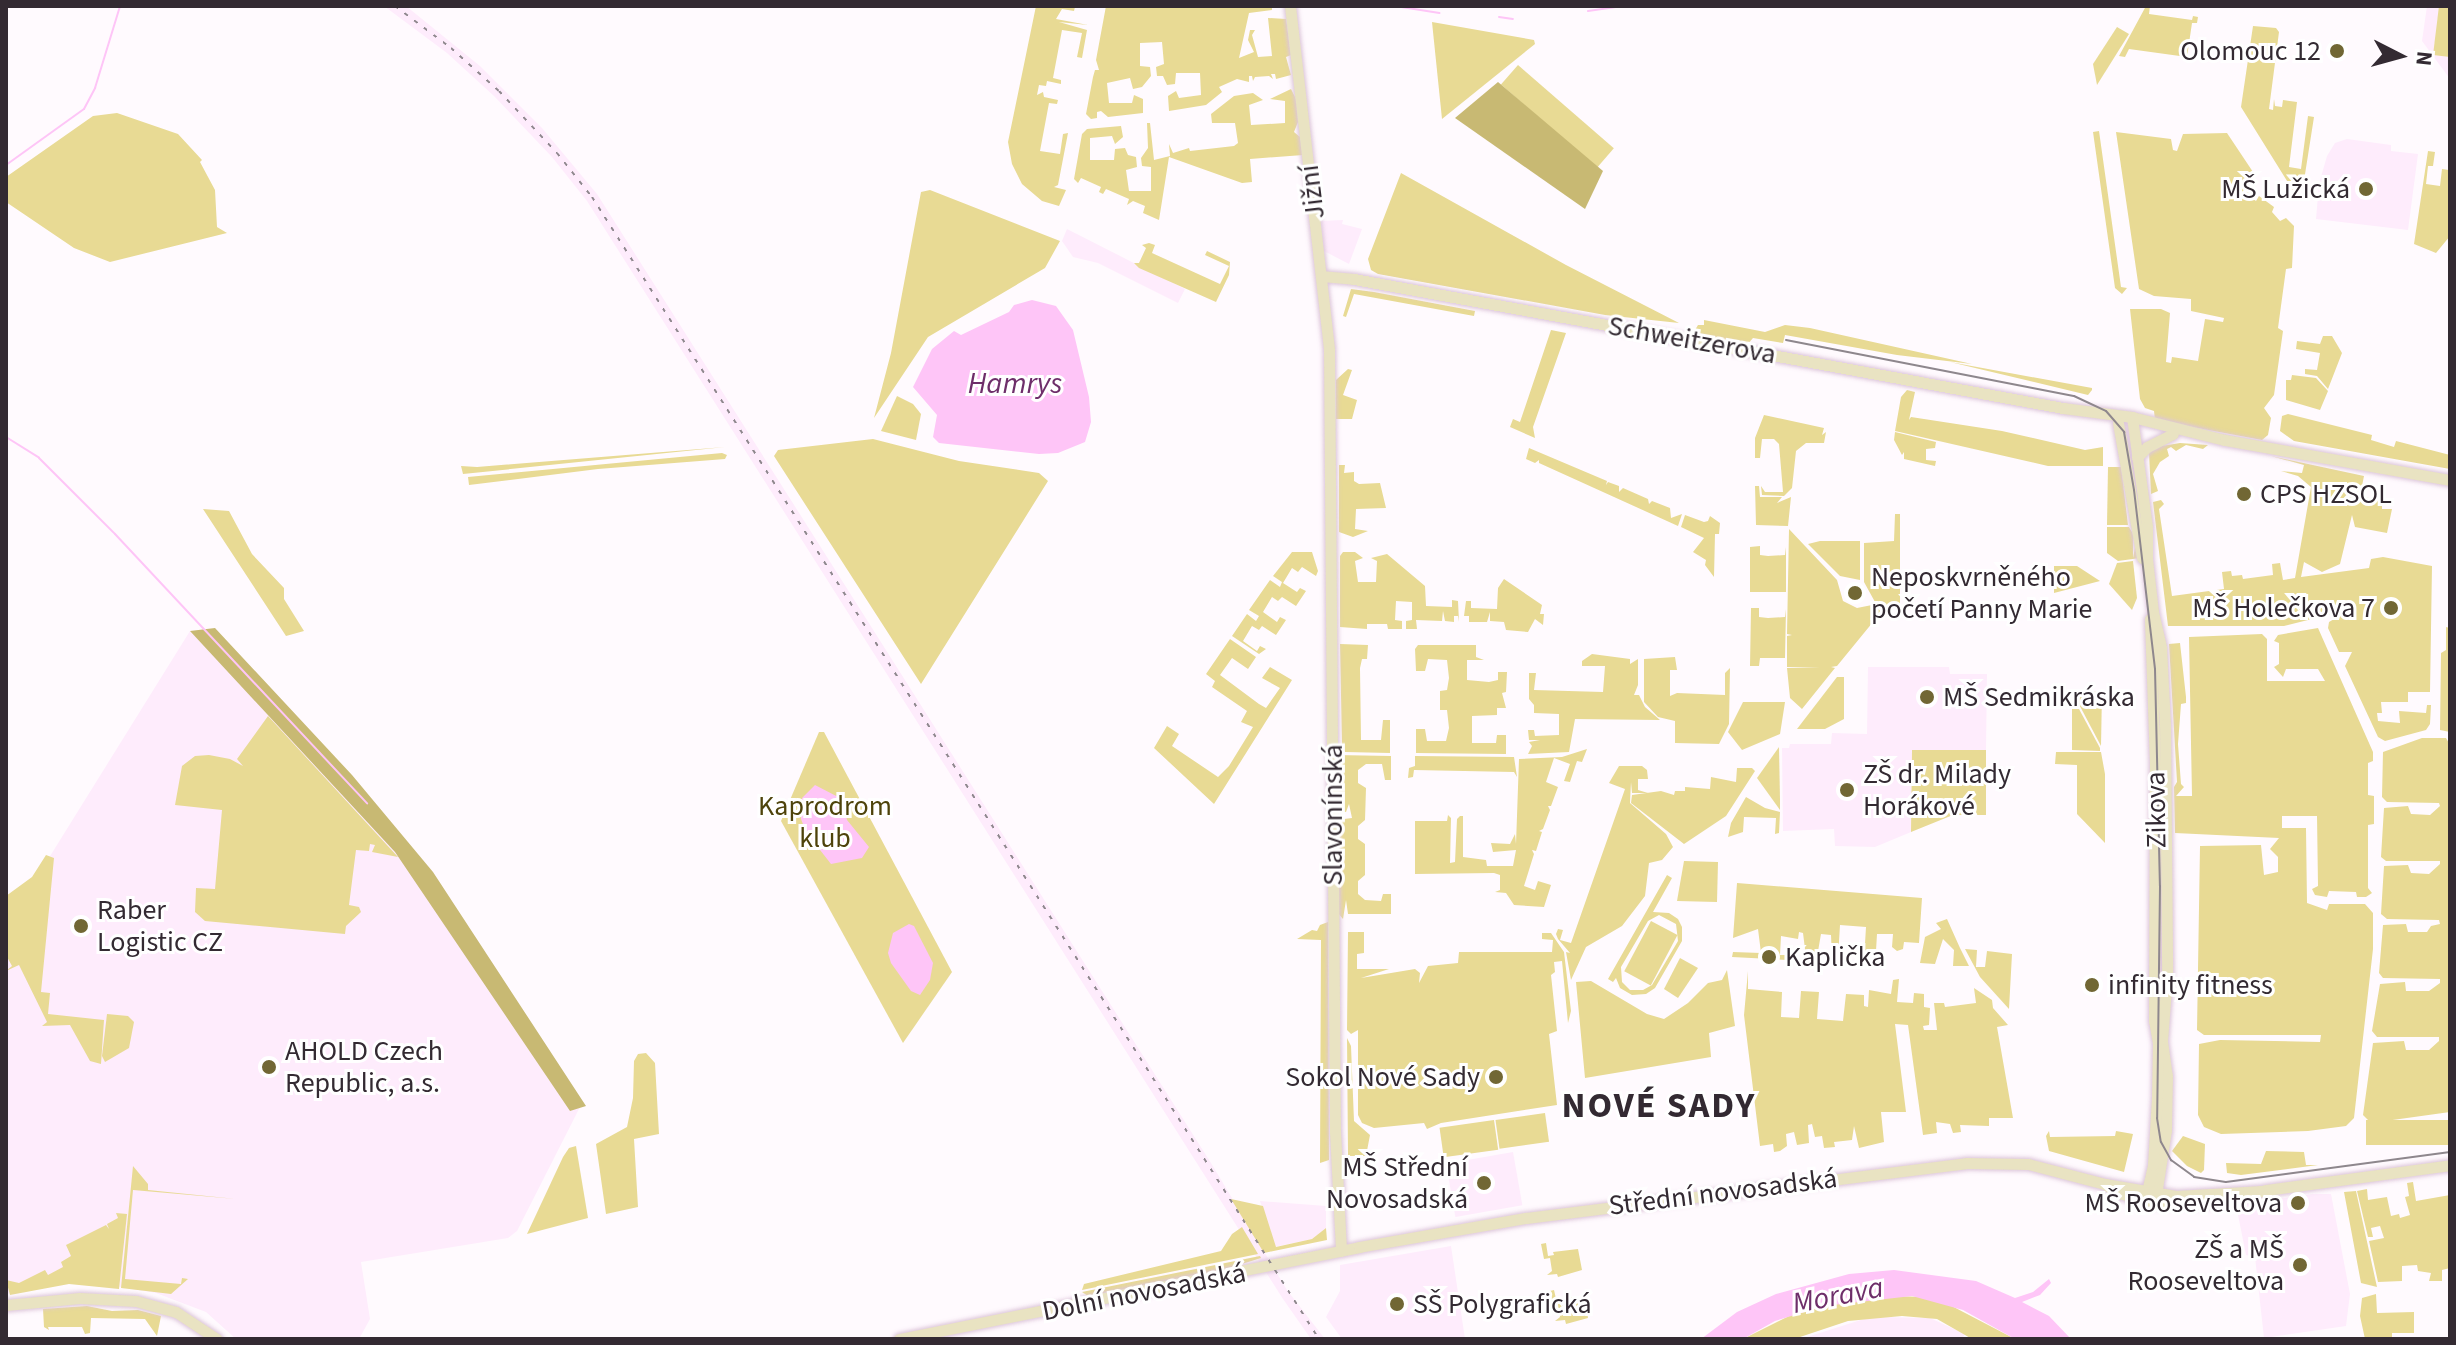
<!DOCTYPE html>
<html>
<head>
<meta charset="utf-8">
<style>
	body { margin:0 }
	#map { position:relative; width:2456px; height:1345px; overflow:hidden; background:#fffafe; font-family:"Source Sans 3",sans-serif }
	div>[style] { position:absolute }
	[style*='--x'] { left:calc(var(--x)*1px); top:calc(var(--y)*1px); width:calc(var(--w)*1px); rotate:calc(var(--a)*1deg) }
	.built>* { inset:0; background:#feecfc; transform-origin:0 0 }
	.green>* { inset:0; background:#e8da94; transform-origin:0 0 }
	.forest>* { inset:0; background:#c8b973 }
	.water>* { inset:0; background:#fec5f7 }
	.stream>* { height:2px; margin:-1px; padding:0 1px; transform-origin:1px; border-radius:1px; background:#fec5f7 }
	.roads { filter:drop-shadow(0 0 2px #ddc6da) drop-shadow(0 0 2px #ddc6da) }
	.secondary>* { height:11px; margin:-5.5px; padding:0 5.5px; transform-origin:5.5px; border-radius:5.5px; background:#e9e3c2 }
	.tram>* { height:2px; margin:-1px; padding:0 1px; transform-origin:1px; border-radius:1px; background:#8e878d }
	.rail>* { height:2px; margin-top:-1px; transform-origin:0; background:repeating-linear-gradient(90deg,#8e878d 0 4px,transparent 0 12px) }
	.dots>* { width:22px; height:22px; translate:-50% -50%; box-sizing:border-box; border:4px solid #fff; border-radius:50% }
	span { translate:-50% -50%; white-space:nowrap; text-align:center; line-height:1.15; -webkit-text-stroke:6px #fff; paint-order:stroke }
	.poi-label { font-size:28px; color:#332a32 }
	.right { translate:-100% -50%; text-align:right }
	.left { translate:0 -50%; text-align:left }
	.street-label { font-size:28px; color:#332a32 }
	.park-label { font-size:28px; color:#4e430b }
	.water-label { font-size:30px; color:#6e2e6a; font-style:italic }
	.district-label { font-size:36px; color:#332a32; font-weight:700; letter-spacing:2px }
	.frame { position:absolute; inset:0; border:8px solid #332a32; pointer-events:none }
	.north { position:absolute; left:2360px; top:16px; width:80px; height:80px; -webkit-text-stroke:6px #fff; paint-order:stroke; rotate:96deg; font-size:22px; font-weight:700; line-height:32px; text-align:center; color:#332a32 }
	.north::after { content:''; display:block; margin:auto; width:28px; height:36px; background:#332a32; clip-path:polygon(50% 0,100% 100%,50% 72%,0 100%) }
</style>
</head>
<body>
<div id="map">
	<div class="built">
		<i style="clip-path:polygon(384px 6px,406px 6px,480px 66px,542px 128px,597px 194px,1211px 1163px,1287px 1290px,1325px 1339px,1311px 1339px,1283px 1299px,587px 201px,552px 157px,494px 96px,447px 53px)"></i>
		<i style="clip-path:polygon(2427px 6px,2450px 6px,2450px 79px,2422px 41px)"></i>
		<i style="clip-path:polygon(2347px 139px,2391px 145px,2391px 151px,2418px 154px,2408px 230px,2316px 219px,2319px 184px,2327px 156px,2335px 143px)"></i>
		<i style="clip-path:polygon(1343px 220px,1342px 224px,1362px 229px,1349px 264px,1324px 251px,1321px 221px)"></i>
		<i style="clip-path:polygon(1067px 229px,1185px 289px,1178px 303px,1098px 263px,1073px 257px,1062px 241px)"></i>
		<i style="clip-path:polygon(190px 631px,402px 852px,581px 1105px,517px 1231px,508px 1238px,361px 1262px,370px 1319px,359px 1339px,236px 1339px,206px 1312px,156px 1293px,91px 1282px,68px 1282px,6px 1294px,6px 900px,24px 898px)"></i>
		<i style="clip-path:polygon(1868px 667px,1949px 667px,1950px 674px,1987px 674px,1986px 750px,1912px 750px,1911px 832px,1875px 847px,1835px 846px,1834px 829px,1783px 831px,1782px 748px,1789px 748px,1790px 744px,1831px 744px,1832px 733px,1867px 734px)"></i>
		<i style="left:1513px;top:1152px;width:54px;height:68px;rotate:80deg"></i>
		<i style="clip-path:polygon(2313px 1194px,2331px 1194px,2350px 1294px,2346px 1326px,2264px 1338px,2255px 1257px,2246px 1255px,2236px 1205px)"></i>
		<i style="clip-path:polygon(1260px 1201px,1326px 1206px,1326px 1229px,1312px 1239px,1275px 1247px)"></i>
		<i style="clip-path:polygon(1451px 1246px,1465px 1339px,1342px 1339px,1326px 1317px,1340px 1291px,1340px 1265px)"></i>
		<i style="clip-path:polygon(1882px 1317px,1930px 1318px,1965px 1334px,1962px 1339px,1801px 1339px,1867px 1318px)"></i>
	</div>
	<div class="green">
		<i style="clip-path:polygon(1036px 6px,1075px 7px,1074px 11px,1062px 9px,1056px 19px,1088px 25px,1059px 22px,1087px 30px,1082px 58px,1077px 57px,1082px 33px,1062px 30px,1053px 78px,1061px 80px,1061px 84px,1047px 81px,1046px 86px,1039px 85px,1037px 95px,1043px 92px,1044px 97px,1058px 100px,1057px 104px,1049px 103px,1040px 151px,1060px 154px,1063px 134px,1068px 133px,1058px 185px,1054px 187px,1066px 190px,1059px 206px,1042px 201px,1022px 184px,1012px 164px,1008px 142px)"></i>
		<i style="clip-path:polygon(1106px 6px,1272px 7px,1272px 10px,1249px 13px,1239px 58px,1254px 52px,1248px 40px,1250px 30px,1255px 30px,1252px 35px,1258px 57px,1272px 56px,1268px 18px,1286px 19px,1291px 55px,1286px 57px,1291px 75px,1276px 79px,1275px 74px,1271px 74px,1273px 79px,1269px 76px,1255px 77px,1253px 81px,1252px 76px,1249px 76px,1249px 82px,1237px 79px,1219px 87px,1222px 92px,1206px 105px,1169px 111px,1168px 96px,1176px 91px,1179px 98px,1201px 95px,1200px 73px,1176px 73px,1175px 84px,1167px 85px,1163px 76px,1157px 76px,1156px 67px,1164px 64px,1162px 42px,1140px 43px,1140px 66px,1150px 67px,1151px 76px,1142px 87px,1133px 89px,1130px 78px,1107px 83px,1109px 103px,1132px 103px,1134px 95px,1143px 99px,1143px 113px,1108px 117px,1101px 111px,1097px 112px,1097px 118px,1091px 119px,1086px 114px,1093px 77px,1095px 70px,1099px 70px,1096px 60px)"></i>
		<i style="clip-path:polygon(2146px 6px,2150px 6px,2149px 14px,2192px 20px,2193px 16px,2198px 17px,2197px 23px,2192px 23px,2187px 57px,2129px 49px,2125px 57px,2119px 56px)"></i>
		<i style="clip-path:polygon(2439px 6px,2450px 6px,2450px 57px,2433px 55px)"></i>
		<i style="clip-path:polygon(1432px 22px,1534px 40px,1535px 44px,1442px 119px)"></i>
		<i style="clip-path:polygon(2253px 26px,2276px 28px,2279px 32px,2269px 109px,2273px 110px,2274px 99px,2275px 106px,2282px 107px,2283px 100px,2297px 102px,2289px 167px,2301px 169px,2308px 116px,2314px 117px,2303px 187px,2294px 192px,2241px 107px)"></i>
		<i style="clip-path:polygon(2117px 27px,2129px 34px,2097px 85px,2093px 64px)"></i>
		<i style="left:1518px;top:65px;width:127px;height:26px;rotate:41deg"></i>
		<i style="clip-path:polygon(1291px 89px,1297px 101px,1298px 122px,1294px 132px,1300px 137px,1303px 155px,1250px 159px,1252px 182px,1242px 183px,1169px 157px,1159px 220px,1143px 213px,1145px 206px,1133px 201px,1127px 205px,1129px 199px,1106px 189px,1103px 194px,1099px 192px,1101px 187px,1081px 178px,1078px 183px,1074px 179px,1082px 134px,1087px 129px,1121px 126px,1123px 137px,1115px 144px,1112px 136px,1090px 138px,1090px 160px,1114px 160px,1115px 149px,1125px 148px,1128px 155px,1136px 157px,1137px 167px,1126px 170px,1129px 191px,1151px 191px,1151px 167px,1142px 166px,1141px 158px,1148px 148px,1147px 123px,1150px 123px,1154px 160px,1170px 156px,1169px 144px,1173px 153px,1189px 148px,1190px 151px,1234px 146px,1238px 143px,1235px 123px,1212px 123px,1211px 114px,1234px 96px,1253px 93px,1263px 100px,1249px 105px,1251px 125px,1285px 123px,1285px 101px,1270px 99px)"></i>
		<i style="clip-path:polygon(117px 113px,178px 134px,202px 160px,200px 162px,215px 190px,217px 227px,227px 233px,110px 262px,74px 248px,6px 202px,6px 177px,93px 116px)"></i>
		<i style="clip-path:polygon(2099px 131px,2121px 287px,2127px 288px,2122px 294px,2115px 288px,2093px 132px)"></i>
		<i style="clip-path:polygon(2116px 132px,2171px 139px,2173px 150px,2177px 151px,2183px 134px,2227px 133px,2255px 175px,2248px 188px,2253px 192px,2250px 197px,2256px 201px,2259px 196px,2274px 207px,2272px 212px,2280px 221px,2286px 218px,2294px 226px,2292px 268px,2286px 269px,2278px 328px,2283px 331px,2274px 395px,2264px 408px,2271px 418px,2268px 435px,2262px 440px,2155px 420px,2154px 411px,2145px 408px,2140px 399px,2130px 309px,2161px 309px,2170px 313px,2166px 362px,2171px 363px,2172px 357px,2198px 361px,2205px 319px,2223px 322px,2224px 318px,2191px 311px,2191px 299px,2154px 296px,2139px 289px)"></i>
		<i style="clip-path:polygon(2428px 151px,2435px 152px,2433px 166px,2428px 166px,2426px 184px,2440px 186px,2442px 169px,2449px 170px,2450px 236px,2436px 253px,2414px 244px)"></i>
		<i style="clip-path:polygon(1401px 173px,1566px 265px,1679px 323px,1605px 315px,1378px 274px,1371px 270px,1368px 259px)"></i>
		<i style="clip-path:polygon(930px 190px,1060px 241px,1045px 268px,928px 337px,874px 418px,891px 353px,921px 192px)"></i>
		<i style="clip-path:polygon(1149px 243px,1155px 245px,1152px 253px,1220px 284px,1229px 266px,1205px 255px,1207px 251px,1230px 262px,1229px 275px,1216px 302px,1139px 268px,1134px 263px,1139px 263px,1146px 248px,1142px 245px)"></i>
		<i style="clip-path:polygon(1351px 289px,1374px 292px,1475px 311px,1474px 316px,1354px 294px,1346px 317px,1343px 316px)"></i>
		<i style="clip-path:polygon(1704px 320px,1765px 332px,1785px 325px,1810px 328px,1972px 364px,1897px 355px,1785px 335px,1783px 343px,1753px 338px,1747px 345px,1692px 335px,1698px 325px,1704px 325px)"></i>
		<i style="clip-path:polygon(1551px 330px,1566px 333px,1533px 427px,1535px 438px,1510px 427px,1513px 419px,1520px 422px)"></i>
		<i style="clip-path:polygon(2323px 336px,2332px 336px,2342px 353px,2328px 389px,2317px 376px,2305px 374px,2305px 369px,2317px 370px,2320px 353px,2296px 349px,2297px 341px,2320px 344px)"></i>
		<i style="clip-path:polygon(1950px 362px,2092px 388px,2092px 390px,2088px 395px)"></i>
		<i style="clip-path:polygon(1348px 369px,1352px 370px,1343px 395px,1357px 400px,1352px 419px,1336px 419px,1336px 380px)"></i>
		<i style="clip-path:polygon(2292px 375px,2316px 378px,2328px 391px,2320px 410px,2286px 400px,2286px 380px,2291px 380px)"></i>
		<i style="clip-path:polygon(1907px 390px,1915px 392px,1909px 420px,1911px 417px,2002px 431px,2085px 450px,2103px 447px,2103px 466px,2048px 466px,1895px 431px,1901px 397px)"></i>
		<i style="clip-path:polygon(897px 396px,913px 404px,921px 414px,916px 440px,881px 431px)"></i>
		<i style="clip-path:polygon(2288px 414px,2372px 435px,2371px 440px,2394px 447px,2396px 441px,2450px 455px,2450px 469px,2294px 441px,2280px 431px,2282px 416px)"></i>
		<i style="clip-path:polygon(1764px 415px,1824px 428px,1822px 435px,1826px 432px,1824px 443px,1806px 443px,1796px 451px,1792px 488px,1784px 496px,1762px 495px,1761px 486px,1765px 492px,1783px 492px,1779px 444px,1774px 439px,1762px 439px,1760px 458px,1755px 458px,1755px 438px)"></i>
		<i style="clip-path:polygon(1895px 432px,1936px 442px,1935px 448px,1926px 449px,1926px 460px,1936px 461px,1935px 466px,1904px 459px,1904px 452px,1902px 455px,1894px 440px)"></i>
		<i style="clip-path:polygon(873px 439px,959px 461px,1039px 473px,1048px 481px,921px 684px,774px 456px,778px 450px)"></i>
		<i style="clip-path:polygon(2180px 443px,2208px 445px,2203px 449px,2186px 445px,2176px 451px,2171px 447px,2167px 449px,2169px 456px,2160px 462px,2153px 474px,2158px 491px,2151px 494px,2149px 453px,2156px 447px)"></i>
		<i style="clip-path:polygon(725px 447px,463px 474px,461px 466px,477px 467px)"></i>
		<i style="clip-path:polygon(1529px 448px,1607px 481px,1606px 485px,1608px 482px,1619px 486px,1619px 492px,1623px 488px,1648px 499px,1649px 504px,1652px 501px,1670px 508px,1671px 518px,1682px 514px,1678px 526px,1539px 463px,1539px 460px,1535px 463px,1526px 459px)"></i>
		<i style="clip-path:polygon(722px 453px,727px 455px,725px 459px,598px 469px,469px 485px,468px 477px)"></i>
		<i style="clip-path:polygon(2271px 456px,2364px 476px,2360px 496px,2382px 501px,2382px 509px,2392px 509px,2387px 533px,2355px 527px,2352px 515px,2340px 564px,2322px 572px,2304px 562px,2301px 577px,2369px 568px,2371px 559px,2383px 557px,2432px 566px,2430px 692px,2408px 692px,2408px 702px,2381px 702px,2382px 713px,2377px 713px,2378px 721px,2400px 723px,2399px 711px,2426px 713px,2427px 705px,2431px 705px,2430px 724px,2426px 730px,2385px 741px,2378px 737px,2345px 666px,2352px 652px,2339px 652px,2328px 628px,2329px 622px,2341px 615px,2340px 612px,2284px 626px,2168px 626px,2153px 502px,2161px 500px,2164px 504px,2159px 509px,2172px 596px,2224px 589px,2222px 572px,2231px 571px,2232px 576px,2242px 575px,2243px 579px,2273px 575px,2272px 564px,2280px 563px,2283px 580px,2295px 578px,2311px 487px,2298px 476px,2281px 471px,2302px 473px,2304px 465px)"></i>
		<i style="clip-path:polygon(1339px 465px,1345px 465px,1344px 473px,1354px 472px,1354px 481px,1359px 484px,1380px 483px,1386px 508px,1356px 509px,1355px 529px,1368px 531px,1353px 537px,1339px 532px)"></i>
		<i style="clip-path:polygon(2108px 467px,2121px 467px,2128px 525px,2107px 525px)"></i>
		<i style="clip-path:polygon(1755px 486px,1759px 486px,1760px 497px,1782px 497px,1777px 503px,1791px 497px,1788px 526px,1756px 525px)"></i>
		<i style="clip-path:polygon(203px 509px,229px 511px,252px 554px,284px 588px,284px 599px,304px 631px,286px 636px)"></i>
		<i style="clip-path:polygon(1895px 514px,1900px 514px,1900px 604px,1886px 607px,1875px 602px,1864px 582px,1864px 543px,1894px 541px)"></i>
		<i style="clip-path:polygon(1685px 515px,1704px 522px,1708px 521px,1710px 516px,1720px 523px,1719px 534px,1715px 534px,1714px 577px,1705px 565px,1706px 560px,1693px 552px,1704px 538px,1681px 527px)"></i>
		<i style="clip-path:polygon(2107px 527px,2129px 527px,2133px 534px,2133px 558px,2136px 543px,2140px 558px,2118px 561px,2107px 553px)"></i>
		<i style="clip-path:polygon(1789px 529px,1837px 580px,1843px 601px,1857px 608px,1872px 605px,1881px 611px,1870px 619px,1873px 622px,1837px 666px,1831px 667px,1835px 668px,1802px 709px,1790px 698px,1787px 668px,1820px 668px,1787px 667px,1787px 636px,1792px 635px,1787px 634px)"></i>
		<i style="clip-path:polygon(1820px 541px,1860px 541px,1860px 580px,1840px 576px,1808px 544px)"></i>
		<i style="clip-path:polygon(1760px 546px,1760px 555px,1768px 556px,1785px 555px,1786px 547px,1786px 592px,1750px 592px,1750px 547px)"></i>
		<i style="clip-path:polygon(1292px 552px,1312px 552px,1318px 571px,1316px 576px,1302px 567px,1298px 572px,1292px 568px,1283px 583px,1297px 592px,1300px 588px,1306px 591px,1296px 606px,1282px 597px,1278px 601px,1272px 597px,1263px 612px,1277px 622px,1280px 617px,1286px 620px,1276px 635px,1262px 626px,1259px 630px,1252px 626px,1243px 641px,1257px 651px,1260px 646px,1266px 649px,1259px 654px,1232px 636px,1247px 614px,1256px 621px,1259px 616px,1249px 610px,1270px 580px,1280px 587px,1282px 582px,1273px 576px)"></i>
		<i style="clip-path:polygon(1343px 552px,1355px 552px,1363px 558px,1355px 561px,1358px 582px,1376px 582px,1377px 561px,1371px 558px,1387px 554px,1425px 586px,1426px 606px,1452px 607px,1452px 600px,1458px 601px,1459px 622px,1458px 616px,1454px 616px,1454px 622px,1445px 621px,1443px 611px,1442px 621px,1416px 620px,1417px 629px,1406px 629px,1406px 621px,1412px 620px,1412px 602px,1396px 601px,1395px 620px,1402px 621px,1402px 629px,1388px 629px,1387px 624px,1367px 624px,1367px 629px,1340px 627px,1340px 556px)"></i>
		<i style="clip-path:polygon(2133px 561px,2137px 598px,2132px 610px,2109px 584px,2117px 563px)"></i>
		<i style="clip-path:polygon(2054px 566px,2077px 566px,2100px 581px,2054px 593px)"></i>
		<i style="clip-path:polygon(1504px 579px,1542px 605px,1540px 614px,1544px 614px,1543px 625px,1535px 619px,1528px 632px,1506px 630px,1504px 622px,1490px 621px,1490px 612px,1487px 622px,1469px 622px,1469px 616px,1464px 616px,1466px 601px,1471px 601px,1471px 608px,1497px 609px,1498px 588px)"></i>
		<i style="clip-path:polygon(1751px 608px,1759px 608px,1759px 617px,1768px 618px,1785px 617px,1786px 609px,1785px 658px,1760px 658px,1759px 666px,1750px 666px)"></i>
		<i style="clip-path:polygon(2446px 627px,2450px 628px,2450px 732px,2440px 730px,2441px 653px,2446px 650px)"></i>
		<i style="clip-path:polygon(2318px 628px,2373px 752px,2373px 761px,2368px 763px,2368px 795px,2374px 796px,2374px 824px,2368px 825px,2368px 888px,2372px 893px,2366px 897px,2357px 897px,2356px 892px,2329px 891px,2327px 897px,2315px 895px,2312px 889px,2318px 886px,2317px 816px,2282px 816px,2282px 828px,2306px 828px,2307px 903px,2327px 910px,2329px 904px,2365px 904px,2373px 913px,2373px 949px,2354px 1118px,2346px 1126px,2308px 1131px,2221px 1134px,2204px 1127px,2198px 1115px,2199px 1044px,2220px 1040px,2320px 1042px,2321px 1035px,2204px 1035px,2197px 1030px,2200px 846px,2261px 845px,2264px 875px,2278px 872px,2278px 857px,2270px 849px,2279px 838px,2175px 833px,2174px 787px,2177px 782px,2169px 644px,2180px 643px,2186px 697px,2186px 703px,2181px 704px,2178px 744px,2181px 784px,2184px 787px,2176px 796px,2192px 796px,2189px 637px,2262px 634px,2267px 639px,2267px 681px,2325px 681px,2318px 669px,2286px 669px,2283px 677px,2274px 667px,2279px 664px,2279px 643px,2274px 641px,2278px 635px)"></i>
		<i style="clip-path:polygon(1230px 639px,1256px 657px,1248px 669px,1232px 658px,1220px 675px,1259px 704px,1266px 708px,1280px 688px,1262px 678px,1270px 667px,1292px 680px,1214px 804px,1154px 748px,1167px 726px,1179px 734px,1172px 746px,1218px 777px,1229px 766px,1253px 727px,1241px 722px,1247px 711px,1212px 687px,1215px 681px,1206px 674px)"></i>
		<i style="clip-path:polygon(1340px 644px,1368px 645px,1367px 659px,1362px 659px,1360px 668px,1361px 740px,1381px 740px,1383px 720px,1390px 720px,1390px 753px,1345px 752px,1342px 746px)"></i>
		<i style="clip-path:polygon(1418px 645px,1476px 645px,1476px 657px,1484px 660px,1467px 660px,1467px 680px,1489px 682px,1498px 680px,1498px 672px,1507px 672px,1506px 692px,1502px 693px,1506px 708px,1497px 708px,1497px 715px,1472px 716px,1472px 743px,1496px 743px,1497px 735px,1506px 735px,1506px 754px,1416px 753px,1416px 729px,1425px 729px,1427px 741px,1446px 741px,1449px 728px,1447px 710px,1440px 710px,1440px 691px,1447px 690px,1449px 678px,1447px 660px,1428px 659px,1425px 671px,1416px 671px,1415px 649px)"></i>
		<i style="clip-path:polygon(1592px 654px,1630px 659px,1630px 664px,1638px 659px,1638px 685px,1634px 695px,1639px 695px,1645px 707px,1660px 720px,1575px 719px,1569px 752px,1528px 754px,1532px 746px,1529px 742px,1540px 740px,1529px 740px,1528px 730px,1534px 730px,1535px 736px,1559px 735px,1559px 714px,1534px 713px,1534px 705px,1529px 699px,1529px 673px,1536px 673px,1534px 690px,1603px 692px,1605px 666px,1582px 666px,1582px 661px)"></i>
		<i style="clip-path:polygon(1675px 657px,1677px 670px,1670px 670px,1670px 696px,1677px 693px,1725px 695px,1725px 673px,1730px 668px,1729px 724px,1719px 744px,1675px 743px,1675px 721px,1658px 717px,1644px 702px,1644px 659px)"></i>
		<i style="clip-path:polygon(1837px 677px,1844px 677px,1844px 719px,1825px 729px,1797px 729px)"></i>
		<i style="clip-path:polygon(2073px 691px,2102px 692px,2101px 746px,2073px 693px)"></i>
		<i style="clip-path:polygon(2072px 696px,2100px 748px,2100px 751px,2072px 750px)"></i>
		<i style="clip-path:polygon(1743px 702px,1785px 702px,1780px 734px,1742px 750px,1728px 732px)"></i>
		<i style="clip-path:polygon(268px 716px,398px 857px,372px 852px,375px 845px,370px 844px,369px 851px,356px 850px,349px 905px,359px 907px,361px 912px,346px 926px,345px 934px,205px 921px,195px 912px,196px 888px,215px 889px,222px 810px,175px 805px,182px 766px,195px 756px,209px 755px,230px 759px,243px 766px,237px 759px)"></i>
		<i style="clip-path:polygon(819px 732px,824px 732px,952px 972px,903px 1043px,781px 821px)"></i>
		<i style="clip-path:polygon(2422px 738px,2446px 738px,2450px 745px,2450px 1112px,2371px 1123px,2363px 1115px,2373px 1043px,2404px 1041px,2406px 1050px,2429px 1050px,2439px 1041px,2439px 1037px,2377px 1037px,2372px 1031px,2380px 984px,2405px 982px,2406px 991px,2429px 991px,2440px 983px,2440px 979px,2383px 978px,2379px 973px,2383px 925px,2406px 924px,2408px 932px,2427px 932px,2431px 926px,2440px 924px,2439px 920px,2387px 919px,2381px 914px,2384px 866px,2408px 865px,2411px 873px,2429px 874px,2440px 864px,2440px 861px,2386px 861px,2381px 857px,2384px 808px,2408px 806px,2411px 814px,2430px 815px,2440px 806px,2439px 803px,2387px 802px,2382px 797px,2383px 752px)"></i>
		<i style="clip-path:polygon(1779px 747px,1780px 800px,1780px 810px,1757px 778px)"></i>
		<i style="clip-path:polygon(1587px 749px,1582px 762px,1577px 761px,1570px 782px,1564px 781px,1570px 764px,1554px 758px,1546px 782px,1558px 787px,1551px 806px,1548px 806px,1550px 810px,1543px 829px,1539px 831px,1542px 832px,1536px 851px,1532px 850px,1534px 854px,1524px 886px,1535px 890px,1538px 881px,1551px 885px,1544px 907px,1514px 905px,1506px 893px,1495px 892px,1500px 890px,1500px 875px,1494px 873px,1415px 874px,1415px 821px,1447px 821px,1448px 815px,1451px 818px,1450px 863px,1455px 862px,1457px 819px,1460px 816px,1463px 816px,1463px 857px,1486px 860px,1487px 866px,1513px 866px,1516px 850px,1493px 852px,1491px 843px,1510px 844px,1515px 834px,1516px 844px,1519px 759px,1562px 757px)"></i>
		<i style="clip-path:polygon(1912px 750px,1986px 750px,1986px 815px,1953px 815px,1911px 832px)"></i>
		<i style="clip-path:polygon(2056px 752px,2101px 752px,2105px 774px,2105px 843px,2077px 814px,2077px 765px,2055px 764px)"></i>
		<i style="clip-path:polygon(1336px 755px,1391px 756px,1391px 780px,1385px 780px,1382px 764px,1366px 764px,1358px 770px,1358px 783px,1366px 788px,1365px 820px,1358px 826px,1358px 839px,1365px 844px,1365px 875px,1358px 881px,1358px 894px,1365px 900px,1381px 901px,1383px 894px,1391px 894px,1391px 914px,1348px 914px,1346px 900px,1343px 919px,1338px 913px,1338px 827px,1344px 819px,1352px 818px,1349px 804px,1346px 812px,1337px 811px)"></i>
		<i style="clip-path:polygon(1415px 756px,1514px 757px,1517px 777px,1514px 772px,1414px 770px,1413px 777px,1408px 778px,1409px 768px,1415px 766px)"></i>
		<i style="clip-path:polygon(1619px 766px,1642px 766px,1647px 770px,1648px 779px,1638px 779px,1638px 790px,1648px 793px,1632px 793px,1631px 782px,1630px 803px,1666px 834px,1673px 847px,1662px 860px,1649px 863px,1645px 896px,1622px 926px,1586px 947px,1571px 980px,1566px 952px,1570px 953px,1558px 939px,1556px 934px,1558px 929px,1563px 930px,1560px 940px,1571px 943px,1625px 789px,1609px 783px)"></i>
		<i style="clip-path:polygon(1737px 768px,1752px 768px,1755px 771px,1726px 816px,1684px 844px,1631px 803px,1632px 795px,1661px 791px,1674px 795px,1675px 791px,1685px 791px,1685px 787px,1710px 789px,1711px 777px,1736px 782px)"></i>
		<i style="clip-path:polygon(1746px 797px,1765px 808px,1780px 812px,1779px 833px,1775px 834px,1776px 818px,1744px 817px,1743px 832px,1728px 837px,1731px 823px)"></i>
		<i style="clip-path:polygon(46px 855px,54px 858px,41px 992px,50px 993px,48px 1014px,104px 1020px,101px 1064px,90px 1061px,70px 1025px,42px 1026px,47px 1022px,19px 965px,6px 971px,12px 966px,6px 955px,6px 896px,32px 877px)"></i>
		<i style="clip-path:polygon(1684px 861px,1718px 862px,1717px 902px,1677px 901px)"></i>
		<i style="clip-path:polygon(evenodd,1667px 875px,1672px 878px,1653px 912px,1669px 913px,1678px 919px,1682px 927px,1682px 941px,1655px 988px,1646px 994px,1632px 995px,1620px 988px,1616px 978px,1613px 982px,1608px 979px,1667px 875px,1659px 915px,1676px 924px,1678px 941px,1652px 985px,1643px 990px,1630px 990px,1622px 982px,1621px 967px,1648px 921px,1659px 915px)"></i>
		<i style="clip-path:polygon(1737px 883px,1922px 898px,1919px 943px,1904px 942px,1903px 949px,1897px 951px,1892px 947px,1893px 934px,1877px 934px,1876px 951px,1871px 949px,1868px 953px,1870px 961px,1864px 960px,1866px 927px,1840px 925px,1838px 958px,1832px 958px,1831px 935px,1821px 934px,1817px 957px,1806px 957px,1803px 933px,1799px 932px,1798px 939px,1781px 936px,1780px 955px,1788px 955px,1787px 960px,1732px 957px,1733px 952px,1761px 953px,1758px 929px,1733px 938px)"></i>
		<i style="clip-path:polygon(1947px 919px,1960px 948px,1969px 966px,1953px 966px,1954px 950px,1943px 939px,1935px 964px,1920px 963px,1925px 937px,1941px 929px,1936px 923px)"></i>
		<i style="left:1651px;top:921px;width:30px;height:57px;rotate:28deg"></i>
		<i style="clip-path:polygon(1328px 922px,1329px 1160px,1320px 1163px,1321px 940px,1297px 939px,1312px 930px,1317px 931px,1320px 925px)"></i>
		<i style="clip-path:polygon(1348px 932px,1364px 932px,1364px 953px,1357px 954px,1357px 969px,1389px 969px,1361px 978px,1415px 969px,1420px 973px,1419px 983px,1428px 966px,1458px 963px,1459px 952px,1552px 952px,1553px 940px,1542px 939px,1542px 933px,1551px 933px,1564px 952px,1571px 1011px,1568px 1023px,1562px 961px,1554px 962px,1555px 972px,1551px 975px,1557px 1031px,1549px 1034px,1557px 1105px,1441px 1123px,1427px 1129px,1424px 1123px,1374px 1128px,1362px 1123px,1358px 1115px,1358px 1030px,1351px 1034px,1347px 1030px)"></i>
		<i style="clip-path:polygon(1965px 949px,1977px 950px,1976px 967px,1985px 967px,1987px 951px,2012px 954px,2009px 1009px,1980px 977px)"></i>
		<i style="clip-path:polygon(1680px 958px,1698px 968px,1678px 998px,1664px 989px)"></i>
		<i style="clip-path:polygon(1727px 970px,1735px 1026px,1709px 1033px,1711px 1057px,1585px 1078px,1576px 982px,1591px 981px,1647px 1014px,1664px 1019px,1688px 1003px,1708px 983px,1722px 980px)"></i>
		<i style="clip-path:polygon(1748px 971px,1748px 989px,1782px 992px,1781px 1017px,1799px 1018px,1801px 991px,1819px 992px,1817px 1019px,1843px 1021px,1846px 994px,1864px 995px,1864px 1006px,1868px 1007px,1869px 990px,1891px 994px,1893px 980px,1899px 979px,1897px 1002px,1913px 1003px,1914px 993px,1924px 994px,1924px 1007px,1930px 1008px,1929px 1025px,1923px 1026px,1924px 1030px,1937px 1030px,1934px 1003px,1944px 1003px,1945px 1007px,1976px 1003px,1974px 988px,1992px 1000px,1993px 1008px,2008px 1025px,1997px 1027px,2013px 1118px,1989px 1118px,1989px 1126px,1960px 1125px,1961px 1132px,1953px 1133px,1950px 1124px,1936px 1122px,1937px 1133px,1923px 1135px,1908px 1025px,1895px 1024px,1906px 1112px,1881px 1112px,1884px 1142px,1859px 1148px,1854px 1126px,1852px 1140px,1834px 1142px,1835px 1147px,1824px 1148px,1822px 1136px,1815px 1137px,1812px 1124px,1808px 1125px,1809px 1143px,1797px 1145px,1794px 1132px,1786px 1134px,1787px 1146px,1780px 1151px,1774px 1152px,1773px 1144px,1760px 1146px,1744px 1015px)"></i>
		<i style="clip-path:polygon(107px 1014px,128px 1016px,134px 1022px,129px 1048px,105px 1062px,102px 1056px)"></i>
		<i style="clip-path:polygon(1347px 1038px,1351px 1046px,1354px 1121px,1370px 1135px,1366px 1156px,1348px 1156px)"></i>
		<i style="clip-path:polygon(646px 1053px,655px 1063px,659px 1134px,634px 1139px,638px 1207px,606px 1214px,596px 1144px,627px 1127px,633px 1098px,634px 1061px,638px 1054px)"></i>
		<i style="left:1545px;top:1113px;width:29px;height:50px;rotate:82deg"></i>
		<i style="left:1494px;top:1120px;width:30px;height:55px;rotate:82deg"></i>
		<i style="left:2450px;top:1120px;width:25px;height:84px;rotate:90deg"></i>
		<i style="clip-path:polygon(2049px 1131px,2050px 1137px,2115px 1136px,2116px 1131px,2133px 1134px,2124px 1172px,2049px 1151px,2046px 1136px)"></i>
		<i style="clip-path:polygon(2183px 1136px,2205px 1144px,2204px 1170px,2201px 1173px,2187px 1166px,2172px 1151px)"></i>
		<i style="clip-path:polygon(576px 1146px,588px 1218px,527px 1234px,563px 1157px,569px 1148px)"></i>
		<i style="clip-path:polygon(2266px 1151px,2304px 1152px,2306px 1165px,2318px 1165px,2241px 1175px,2227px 1173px,2226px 1163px,2261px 1164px)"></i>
		<i style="clip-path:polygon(133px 1166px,148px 1184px,148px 1190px,236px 1199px,133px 1190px,125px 1279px,181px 1284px,182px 1278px,188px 1279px,171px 1294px,121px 1288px)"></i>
		<i style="clip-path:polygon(2413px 1182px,2416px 1201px,2450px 1195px,2450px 1268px,2442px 1270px,2442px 1281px,2429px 1281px,2431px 1273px,2418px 1271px,2417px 1265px,2402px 1266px,2402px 1281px,2378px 1282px,2369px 1241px,2384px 1238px,2380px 1226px,2371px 1228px,2373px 1237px,2368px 1237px,2357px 1191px,2367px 1189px,2368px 1200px,2387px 1197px,2391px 1216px,2399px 1214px,2400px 1218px,2410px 1215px,2405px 1197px,2409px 1196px,2407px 1183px)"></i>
		<i style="clip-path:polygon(2356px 1191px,2366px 1237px,2377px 1287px,2361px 1283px,2344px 1192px)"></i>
		<i style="clip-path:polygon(1231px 1199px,1263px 1206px,1276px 1247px,1312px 1239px,1326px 1228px,1327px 1240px,1264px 1253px)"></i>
		<i style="clip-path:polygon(116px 1213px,127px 1214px,119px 1289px,69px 1284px,10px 1295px,6px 1280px,19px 1283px,45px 1270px,48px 1275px,63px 1267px,61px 1262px,71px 1256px,66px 1245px,106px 1225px,109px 1229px,107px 1224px,118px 1218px)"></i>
		<i style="clip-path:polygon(1242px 1227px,1258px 1254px,1082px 1290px,1084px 1284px,1221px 1251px,1232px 1234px)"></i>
		<i style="clip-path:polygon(1546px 1243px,1548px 1256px,1554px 1255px,1553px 1252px,1578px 1249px,1582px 1270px,1558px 1277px,1557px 1274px,1547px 1275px,1552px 1271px,1550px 1258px,1544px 1259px,1541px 1244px)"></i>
		<i style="clip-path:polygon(1260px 1256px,1261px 1258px,1226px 1269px,1088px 1296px,1082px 1292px)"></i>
		<i style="clip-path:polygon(1554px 1290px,1557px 1303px,1562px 1302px,1561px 1298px,1585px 1296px,1588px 1318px,1566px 1324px,1565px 1320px,1555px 1321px,1560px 1317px,1558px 1305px,1552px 1306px,1550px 1291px)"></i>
		<i style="clip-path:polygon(2376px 1294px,2377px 1313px,2414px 1312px,2414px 1333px,2392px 1333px,2392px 1339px,2365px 1339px,2360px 1316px,2362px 1298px)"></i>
		<i style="clip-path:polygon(1889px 1296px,1926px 1297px,1946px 1303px,2015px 1339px,1972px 1339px,1937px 1319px,1902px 1316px,1848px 1321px,1794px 1339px,1743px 1339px,1789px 1316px,1824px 1306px)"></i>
		<i style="clip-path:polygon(87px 1306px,112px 1311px,138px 1310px,161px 1316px,157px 1336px,145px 1319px,91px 1318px,90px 1333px,85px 1334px,82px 1327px,48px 1327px,49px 1330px,44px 1327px,43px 1309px)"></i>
	</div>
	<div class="forest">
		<i style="clip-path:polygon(1498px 82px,1603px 171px,1585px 209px,1455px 118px)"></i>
		<i style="clip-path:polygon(215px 628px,352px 775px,433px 872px,586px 1106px,570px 1111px,395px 852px,190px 631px)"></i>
	</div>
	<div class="water">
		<i style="clip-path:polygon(1032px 300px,1056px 306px,1073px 330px,1089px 397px,1091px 422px,1085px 442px,1058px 453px,1039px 454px,939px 443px,933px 437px,937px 415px,913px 387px,932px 349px,954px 331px,961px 335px,1009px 312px,1014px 305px)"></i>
		<i style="clip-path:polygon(815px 785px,842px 799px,847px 820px,869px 847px,862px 858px,831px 864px,806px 832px,801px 819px,802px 798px)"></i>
		<i style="clip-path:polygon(909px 924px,914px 926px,933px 963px,930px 980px,920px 995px,911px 991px,891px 963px,888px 953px,893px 933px)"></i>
		<i style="clip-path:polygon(1894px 1270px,1976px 1281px,2015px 1298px,2033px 1292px,2049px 1279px,2051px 1283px,2040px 1295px,2022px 1302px,2049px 1316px,2071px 1339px,2015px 1339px,1963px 1310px,1912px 1296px,1824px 1306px,1775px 1321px,1743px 1339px,1701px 1339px,1737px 1312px,1776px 1294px,1849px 1274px)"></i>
	</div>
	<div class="stream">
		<i style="--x:1395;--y:6;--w:45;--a:9"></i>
		<i style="--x:1588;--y:11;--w:35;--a:-8"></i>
		<i style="--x:1499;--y:17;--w:14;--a:8"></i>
		<i style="--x:6;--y:165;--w:96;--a:-35.7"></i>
		<i style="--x:84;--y:109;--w:24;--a:-62"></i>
		<i style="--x:95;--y:88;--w:86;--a:-73"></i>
		<i style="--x:6;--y:437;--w:39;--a:32"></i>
		<i style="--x:39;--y:458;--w:107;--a:45"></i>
		<i style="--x:115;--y:534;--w:369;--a:46.9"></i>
	</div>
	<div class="roads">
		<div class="secondary">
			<i style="--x:1290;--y:6;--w:346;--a:83.5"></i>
			<i style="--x:1329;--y:350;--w:781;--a:89.56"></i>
			<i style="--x:1335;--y:1131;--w:120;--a:87.1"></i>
			<i style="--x:1321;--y:276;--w:33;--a:5"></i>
			<i style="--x:1354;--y:279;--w:721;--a:10.31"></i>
			<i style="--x:2063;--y:408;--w:70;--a:7.4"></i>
			<i style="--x:2132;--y:417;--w:96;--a:13.9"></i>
			<i style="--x:2225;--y:440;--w:229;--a:10.1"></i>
			<i style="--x:2132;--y:417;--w:111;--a:82.2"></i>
			<i style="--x:2147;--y:527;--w:32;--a:90"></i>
			<i style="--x:2147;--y:559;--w:53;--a:83.5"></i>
			<i style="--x:2153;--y:612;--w:37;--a:77"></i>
			<i style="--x:2161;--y:648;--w:76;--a:87"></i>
			<i style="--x:2165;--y:724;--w:251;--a:89.5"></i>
			<i style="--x:2167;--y:975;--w:66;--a:94.3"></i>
			<i style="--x:2162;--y:1041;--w:35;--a:82"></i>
			<i style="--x:2167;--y:1076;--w:54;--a:91.1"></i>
			<i style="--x:2166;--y:1130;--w:73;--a:98.7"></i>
			<i style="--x:2118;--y:423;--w:137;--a:79.9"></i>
			<i style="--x:2137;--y:457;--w:14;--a:-45"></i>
			<i style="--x:2147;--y:447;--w:29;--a:-27"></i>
			<i style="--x:2105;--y:1184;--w:16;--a:35"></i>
			<i style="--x:2118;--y:1193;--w:38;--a:14"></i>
			<i style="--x:2155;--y:1202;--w:52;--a:0"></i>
			<i style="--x:2207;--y:1202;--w:60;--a:-11.5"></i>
			<i style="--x:2266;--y:1190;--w:186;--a:-7.7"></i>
			<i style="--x:2145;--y:1200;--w:36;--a:-77"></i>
			<i style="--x:2153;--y:1165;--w:67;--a:-86.6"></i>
			<i style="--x:2157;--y:1098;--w:55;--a:-89"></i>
			<i style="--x:2158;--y:1043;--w:22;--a:-100"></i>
			<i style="--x:2154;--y:1021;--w:257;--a:-89.8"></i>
			<i style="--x:2155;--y:764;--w:145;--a:-92"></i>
			<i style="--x:6;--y:1305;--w:74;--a:-5.4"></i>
			<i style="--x:80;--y:1298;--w:56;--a:3.1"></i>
			<i style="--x:136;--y:1301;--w:41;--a:15.4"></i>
			<i style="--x:176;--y:1312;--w:49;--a:33.4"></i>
			<i style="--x:899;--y:1339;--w:469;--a:-11.3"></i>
			<i style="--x:1359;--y:1247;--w:169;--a:-9.9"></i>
			<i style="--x:1526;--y:1218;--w:443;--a:-7.1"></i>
			<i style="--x:1966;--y:1163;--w:62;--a:0.9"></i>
			<i style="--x:2028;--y:1164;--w:80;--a:14.6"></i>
			<i style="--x:2105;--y:1184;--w:72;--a:9.6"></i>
			<i style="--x:2176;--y:1196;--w:86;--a:-3.3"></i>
		</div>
	</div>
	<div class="tram">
		<i style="--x:1786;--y:340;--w:293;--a:11"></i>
		<i style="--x:2074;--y:396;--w:35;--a:25"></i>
		<i style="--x:2106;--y:411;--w:28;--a:49"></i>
		<i style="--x:2124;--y:432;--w:59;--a:80.2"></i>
		<i style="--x:2134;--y:490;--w:180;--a:83.3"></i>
		<i style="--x:2155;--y:669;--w:217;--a:88.7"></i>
		<i style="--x:2160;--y:886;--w:232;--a:90.7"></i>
		<i style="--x:2157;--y:1118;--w:24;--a:81"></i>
		<i style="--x:2161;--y:1142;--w:21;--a:61"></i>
		<i style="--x:2171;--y:1160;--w:29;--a:36"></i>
		<i style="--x:2194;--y:1177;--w:32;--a:9"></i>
		<i style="--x:2226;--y:1182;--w:226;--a:-7.6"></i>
	</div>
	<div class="rail">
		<i style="--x:395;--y:6;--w:70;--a:36.9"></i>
		<i style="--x:451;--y:48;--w:64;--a:41.9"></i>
		<i style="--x:499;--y:91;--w:85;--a:46.9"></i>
		<i style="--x:557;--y:153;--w:56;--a:51.5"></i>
		<i style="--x:592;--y:197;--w:1354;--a:57.52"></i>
	</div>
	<div class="dots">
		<i style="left:2337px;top:51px;background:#716734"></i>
		<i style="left:2366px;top:189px;background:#716734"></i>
		<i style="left:2244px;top:494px;background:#716734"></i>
		<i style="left:1855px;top:593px;background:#716734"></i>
		<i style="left:2391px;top:608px;background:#716734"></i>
		<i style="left:1927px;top:697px;background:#716734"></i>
		<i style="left:1847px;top:790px;background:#716734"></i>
		<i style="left:81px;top:926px;background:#716734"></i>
		<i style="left:1769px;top:957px;background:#716734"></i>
		<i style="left:2092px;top:985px;background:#716734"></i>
		<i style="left:269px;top:1067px;background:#716734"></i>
		<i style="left:1496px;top:1077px;background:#716734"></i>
		<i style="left:1484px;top:1183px;background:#716734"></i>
		<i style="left:2298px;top:1203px;background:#716734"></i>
		<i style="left:2300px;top:1265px;background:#716734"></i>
		<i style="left:1397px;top:1304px;background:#716734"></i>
	</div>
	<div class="poi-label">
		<span class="right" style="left:2321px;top:51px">Olomouc 12</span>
		<span class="right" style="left:2350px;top:189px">MŠ Lužická</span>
		<span class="left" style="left:2260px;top:494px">CPS HZSOL</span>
		<span class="left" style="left:1871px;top:593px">Neposkvrněného<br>početí Panny Marie</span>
		<span class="right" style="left:2375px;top:608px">MŠ Holečkova 7</span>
		<span class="left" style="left:1943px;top:697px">MŠ Sedmikráska</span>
		<span class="left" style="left:1863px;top:790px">ZŠ dr. Milady<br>Horákové</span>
		<span class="left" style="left:97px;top:926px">Raber<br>Logistic CZ</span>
		<span class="left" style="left:1785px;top:957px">Kaplička</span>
		<span class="left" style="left:2108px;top:985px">infinity fitness</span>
		<span class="left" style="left:285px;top:1067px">AHOLD Czech<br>Republic, a.s.</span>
		<span class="right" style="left:1480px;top:1077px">Sokol Nové Sady</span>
		<span class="right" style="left:1468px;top:1183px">MŠ Střední<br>Novosadská</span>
		<span class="right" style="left:2282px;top:1203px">MŠ Rooseveltova</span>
		<span class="right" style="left:2284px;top:1265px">ZŠ a MŠ<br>Rooseveltova</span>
		<span class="left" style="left:1413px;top:1304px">SŠ Polygrafická</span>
	</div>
	<div class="street-label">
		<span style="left:1312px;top:192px;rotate:-97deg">Jižní</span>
		<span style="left:1692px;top:340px;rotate:10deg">Schweitzerova</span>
		<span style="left:2156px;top:810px;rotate:-91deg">Zikova</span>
		<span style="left:1333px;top:815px;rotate:-90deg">Slavonínská</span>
		<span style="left:1723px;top:1192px;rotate:-7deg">Střední novosadská</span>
		<span style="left:1144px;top:1292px;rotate:-11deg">Dolní novosadská</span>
	</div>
	<div class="park-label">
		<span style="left:825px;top:822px">Kaprodrom<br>klub</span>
	</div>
	<div class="water-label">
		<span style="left:1015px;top:384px">Hamrys</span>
		<span style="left:1838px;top:1296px;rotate:-11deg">Morava</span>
	</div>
	<div class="district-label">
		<span style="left:1659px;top:1106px">NOVÉ SADY</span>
	</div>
	<div class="frame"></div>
	<div class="north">N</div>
</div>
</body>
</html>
